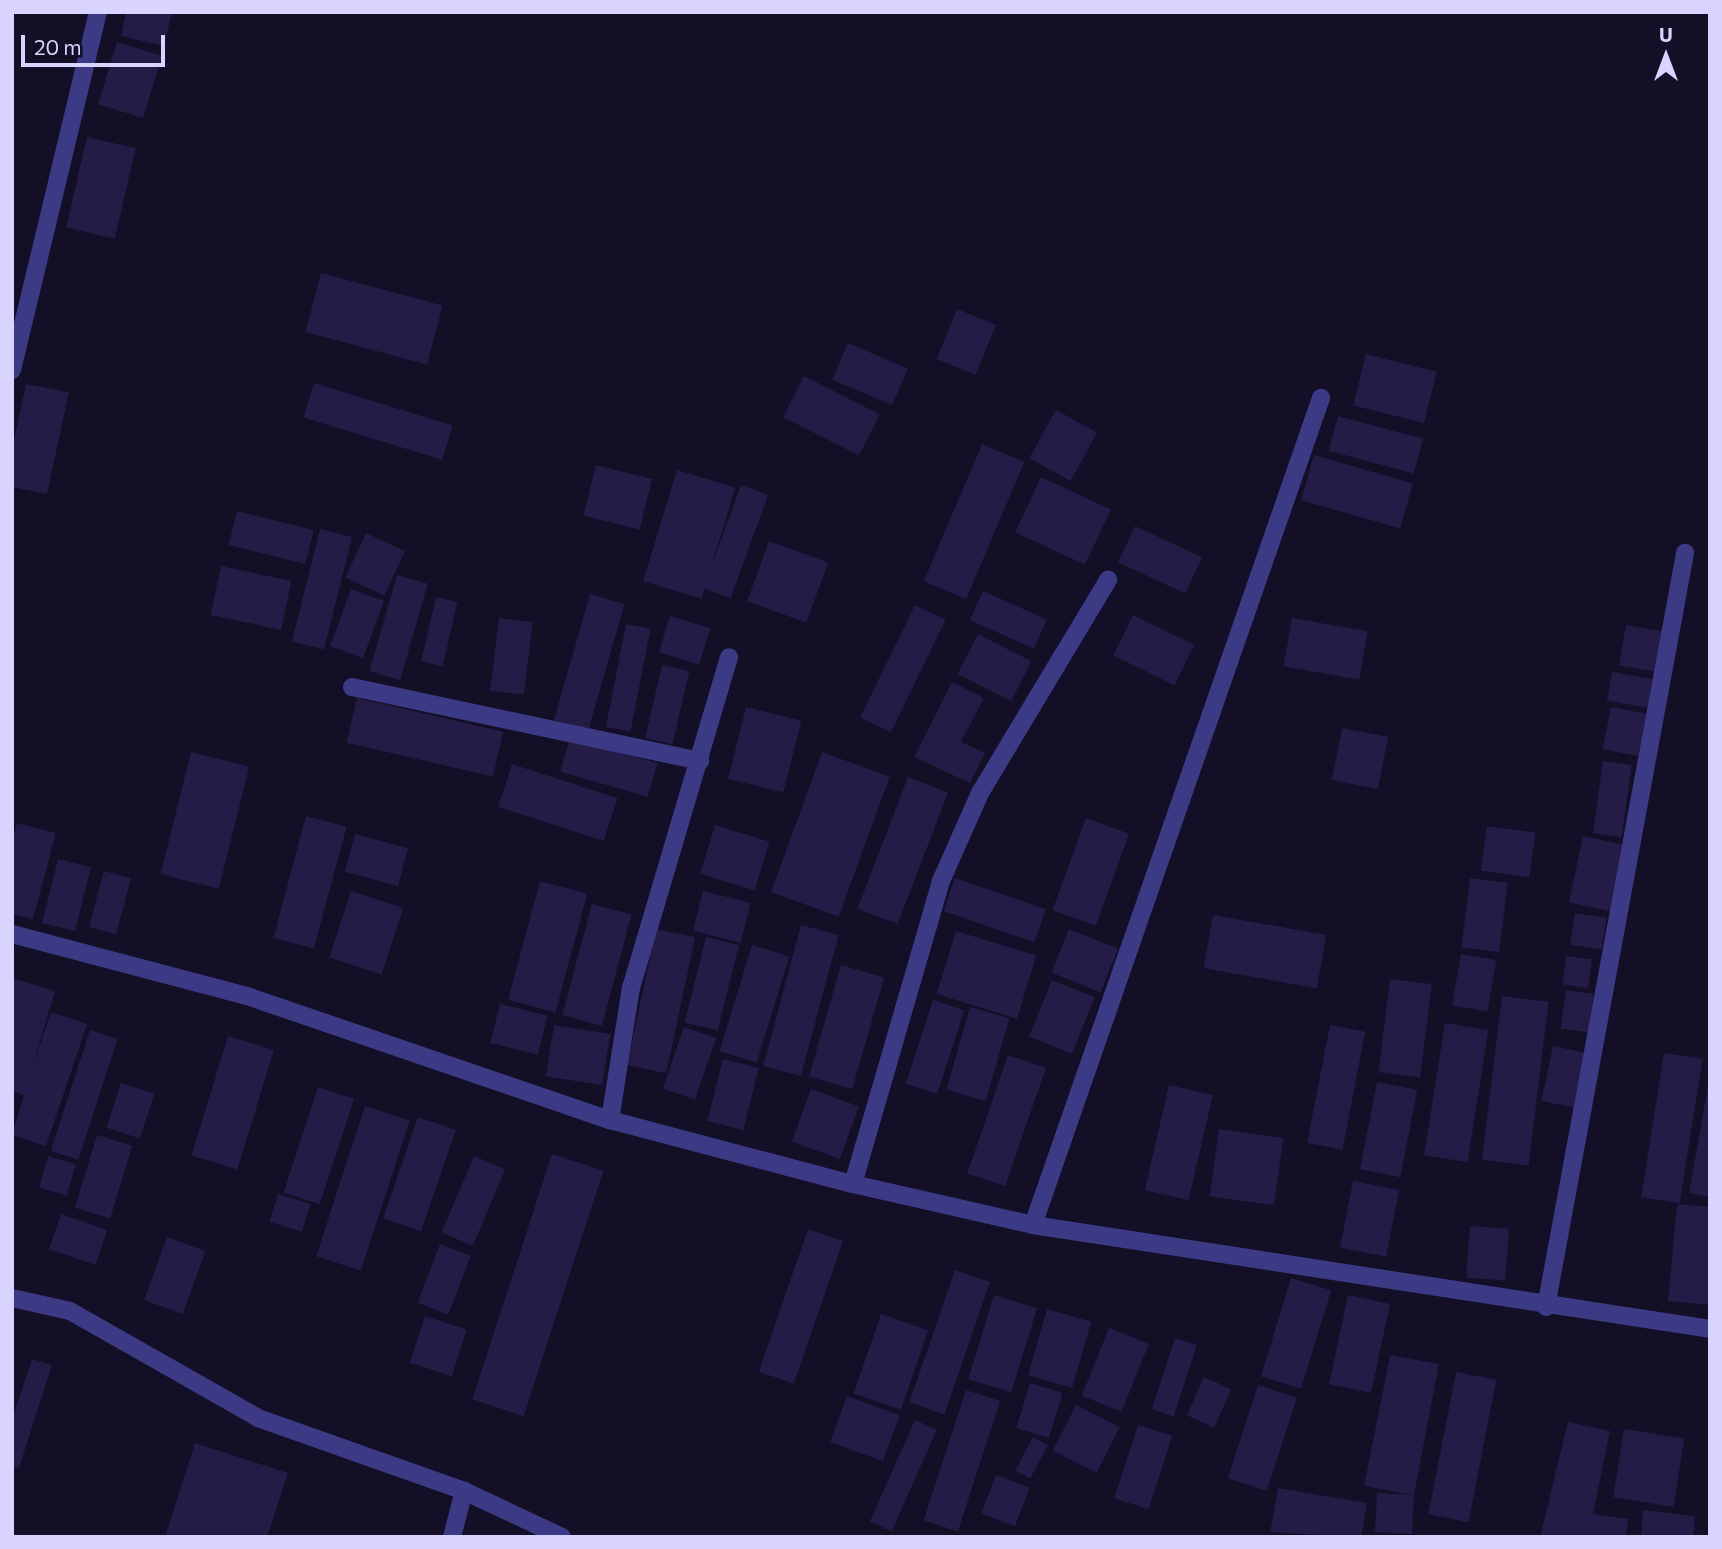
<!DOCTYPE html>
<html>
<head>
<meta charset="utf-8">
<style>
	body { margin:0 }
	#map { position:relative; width:1722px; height:1549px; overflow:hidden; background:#130f26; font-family:Commissioner,sans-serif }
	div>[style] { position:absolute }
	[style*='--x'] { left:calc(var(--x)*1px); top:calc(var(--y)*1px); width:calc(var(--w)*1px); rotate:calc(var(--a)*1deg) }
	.building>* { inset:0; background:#241b47; transform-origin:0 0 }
	.minor>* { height:18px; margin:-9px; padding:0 9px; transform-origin:9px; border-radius:9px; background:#3d3a85 }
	span { translate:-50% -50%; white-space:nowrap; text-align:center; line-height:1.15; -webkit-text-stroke:5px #130f26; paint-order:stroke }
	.frame { position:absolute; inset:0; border:14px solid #d9d4ff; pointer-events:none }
	.north { position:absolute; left:1631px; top:21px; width:70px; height:70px; -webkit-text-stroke:5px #130f26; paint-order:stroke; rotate:0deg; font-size:19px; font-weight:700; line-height:28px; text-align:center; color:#d9d4ff }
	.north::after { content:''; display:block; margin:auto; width:24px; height:32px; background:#d9d4ff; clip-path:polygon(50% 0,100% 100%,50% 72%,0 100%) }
	.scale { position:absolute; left:21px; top:35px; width:144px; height:32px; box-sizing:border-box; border:4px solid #d9d4ff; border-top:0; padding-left:9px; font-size:21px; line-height:24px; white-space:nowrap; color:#d9d4ff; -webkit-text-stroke:5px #130f26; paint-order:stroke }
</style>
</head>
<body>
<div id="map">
	<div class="building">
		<i style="clip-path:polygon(126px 12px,172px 12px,164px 46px,121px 36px)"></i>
		<i style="left:117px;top:42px;width:47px;height:65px;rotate:17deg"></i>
		<i style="left:87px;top:137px;width:50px;height:93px;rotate:13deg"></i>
		<i style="left:321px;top:273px;width:126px;height:61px;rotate:15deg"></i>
		<i style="left:957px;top:309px;width:42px;height:54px;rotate:22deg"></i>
		<i style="left:848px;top:343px;width:65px;height:40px;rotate:23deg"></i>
		<i style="left:1366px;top:354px;width:73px;height:53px;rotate:14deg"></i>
		<i style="left:804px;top:376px;width:85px;height:46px;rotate:27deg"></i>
		<i style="left:314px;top:383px;width:145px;height:36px;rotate:17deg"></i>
		<i style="clip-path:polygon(26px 384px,69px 392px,47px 494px,12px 487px,12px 449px)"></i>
		<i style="left:1056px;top:410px;width:47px;height:55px;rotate:29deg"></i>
		<i style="left:1338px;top:416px;width:88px;height:36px;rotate:15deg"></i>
		<i style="left:982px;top:444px;width:46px;height:149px;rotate:23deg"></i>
		<i style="left:1314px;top:455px;width:103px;height:47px;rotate:16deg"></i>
		<i style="left:596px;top:465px;width:58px;height:52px;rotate:14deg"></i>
		<i style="left:677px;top:470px;width:61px;height:116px;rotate:17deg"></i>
		<i style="left:1041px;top:477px;width:77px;height:61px;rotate:25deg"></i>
		<i style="left:741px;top:485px;width:29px;height:110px;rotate:20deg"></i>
		<i style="left:237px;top:511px;width:79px;height:35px;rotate:14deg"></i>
		<i style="left:1135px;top:526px;width:74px;height:40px;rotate:25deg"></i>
		<i style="left:320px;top:529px;width:33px;height:116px;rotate:14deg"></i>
		<i style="left:366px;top:533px;width:43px;height:49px;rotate:25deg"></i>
		<i style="left:769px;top:541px;width:63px;height:64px;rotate:20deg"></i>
		<i style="left:221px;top:566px;width:72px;height:50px;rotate:12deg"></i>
		<i style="left:397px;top:575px;width:32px;height:100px;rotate:16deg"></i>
		<i style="left:351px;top:589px;width:35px;height:61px;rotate:20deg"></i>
		<i style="left:983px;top:591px;width:70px;height:32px;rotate:24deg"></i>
		<i style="left:590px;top:594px;width:36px;height:131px;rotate:16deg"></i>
		<i style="left:436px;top:597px;width:22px;height:66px;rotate:13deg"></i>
		<i style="left:915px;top:605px;width:34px;height:125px;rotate:26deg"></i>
		<i style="left:1133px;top:615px;width:68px;height:45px;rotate:26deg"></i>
		<i style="left:670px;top:616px;width:42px;height:38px;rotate:17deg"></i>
		<i style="left:499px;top:618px;width:34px;height:73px;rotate:7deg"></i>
		<i style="left:1292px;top:618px;width:77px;height:49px;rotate:10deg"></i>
		<i style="left:626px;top:624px;width:25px;height:105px;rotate:11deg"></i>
		<i style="left:1626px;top:625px;width:40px;height:41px;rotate:10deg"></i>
		<i style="left:978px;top:634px;width:60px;height:45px;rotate:27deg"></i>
		<i style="left:662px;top:665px;width:28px;height:75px;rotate:13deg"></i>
		<i style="left:1612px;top:672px;width:41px;height:29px;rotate:10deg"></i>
		<i style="clip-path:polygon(952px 682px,984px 698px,961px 742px,985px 753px,970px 783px,914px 757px)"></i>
		<i style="left:357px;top:698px;width:150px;height:46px;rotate:13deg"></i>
		<i style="left:746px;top:707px;width:57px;height:74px;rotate:14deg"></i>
		<i style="left:1611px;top:707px;width:36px;height:43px;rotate:11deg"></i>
		<i style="left:1342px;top:728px;width:47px;height:53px;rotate:11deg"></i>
		<i style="left:570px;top:738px;width:91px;height:35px;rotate:16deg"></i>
		<i style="left:191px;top:752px;width:60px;height:126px;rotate:14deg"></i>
		<i style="left:822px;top:752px;width:72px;height:149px;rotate:20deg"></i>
		<i style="left:1603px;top:761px;width:29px;height:73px;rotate:8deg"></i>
		<i style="left:512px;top:764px;width:111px;height:45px;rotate:18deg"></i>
		<i style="left:908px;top:777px;width:43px;height:141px;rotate:21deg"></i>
		<i style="left:306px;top:816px;width:42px;height:126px;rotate:15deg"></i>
		<i style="left:1086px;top:818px;width:46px;height:98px;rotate:20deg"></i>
		<i style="clip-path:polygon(17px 823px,56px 833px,33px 919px,12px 914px,12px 842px)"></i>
		<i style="left:715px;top:825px;width:57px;height:51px;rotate:17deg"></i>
		<i style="left:1487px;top:826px;width:49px;height:45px;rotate:8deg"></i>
		<i style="left:355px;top:834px;width:55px;height:39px;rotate:15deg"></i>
		<i style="left:1583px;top:836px;width:45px;height:68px;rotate:12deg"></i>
		<i style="left:58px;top:859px;width:34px;height:66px;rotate:14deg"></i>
		<i style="left:104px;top:871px;width:28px;height:58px;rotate:15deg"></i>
		<i style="left:955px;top:878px;width:96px;height:35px;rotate:19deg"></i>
		<i style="left:1470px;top:878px;width:38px;height:70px;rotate:7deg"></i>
		<i style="left:540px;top:881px;width:49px;height:123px;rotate:15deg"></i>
		<i style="left:351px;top:891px;width:55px;height:70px;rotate:18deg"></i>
		<i style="left:703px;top:891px;width:49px;height:41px;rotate:14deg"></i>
		<i style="left:592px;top:904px;width:41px;height:115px;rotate:15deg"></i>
		<i style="left:1575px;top:913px;width:32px;height:32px;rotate:9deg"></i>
		<i style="left:1213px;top:915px;width:115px;height:54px;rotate:10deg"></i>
		<i style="left:801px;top:925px;width:39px;height:146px;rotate:15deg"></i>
		<i style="left:656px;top:929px;width:40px;height:139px;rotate:12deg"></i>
		<i style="left:1069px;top:929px;width:53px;height:47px;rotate:22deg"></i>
		<i style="left:956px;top:931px;width:84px;height:66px;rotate:17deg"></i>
		<i style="left:706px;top:937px;width:34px;height:88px;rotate:14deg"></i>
		<i style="left:752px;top:945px;width:39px;height:111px;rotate:17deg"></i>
		<i style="left:1461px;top:954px;width:36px;height:52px;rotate:10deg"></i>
		<i style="left:1566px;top:956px;width:26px;height:29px;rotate:7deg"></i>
		<i style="left:841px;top:965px;width:45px;height:116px;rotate:16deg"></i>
		<i style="clip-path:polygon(12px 978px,55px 991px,32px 1068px,51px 1012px,87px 1024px,46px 1146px,12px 1135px,24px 1095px,12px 1091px)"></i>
		<i style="left:1390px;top:979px;width:42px;height:94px;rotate:7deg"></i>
		<i style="left:1052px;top:980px;width:46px;height:61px;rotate:22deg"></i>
		<i style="left:1566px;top:990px;width:28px;height:39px;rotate:8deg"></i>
		<i style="left:1502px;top:996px;width:47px;height:165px;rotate:7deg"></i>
		<i style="left:933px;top:1000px;width:33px;height:88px;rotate:18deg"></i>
		<i style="left:500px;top:1004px;width:49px;height:40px;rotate:14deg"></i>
		<i style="left:970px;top:1007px;width:41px;height:86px;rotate:16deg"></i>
		<i style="left:1445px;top:1023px;width:44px;height:134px;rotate:9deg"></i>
		<i style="left:554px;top:1025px;width:57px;height:52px;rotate:9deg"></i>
		<i style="left:1330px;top:1025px;width:36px;height:120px;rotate:11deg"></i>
		<i style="left:684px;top:1027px;width:34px;height:65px;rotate:19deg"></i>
		<i style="left:90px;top:1030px;width:29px;height:127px;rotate:18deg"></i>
		<i style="left:228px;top:1036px;width:48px;height:125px;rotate:17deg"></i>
		<i style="left:1553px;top:1046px;width:33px;height:56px;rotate:12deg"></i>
		<i style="left:1664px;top:1053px;width:39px;height:146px;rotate:9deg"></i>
		<i style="left:1008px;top:1055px;width:40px;height:125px;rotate:19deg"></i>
		<i style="left:723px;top:1059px;width:37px;height:64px;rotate:14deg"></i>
		<i style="left:1377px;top:1082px;width:41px;height:89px;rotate:11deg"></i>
		<i style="left:121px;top:1083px;width:35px;height:47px;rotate:18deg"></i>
		<i style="left:1169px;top:1085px;width:45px;height:108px;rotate:13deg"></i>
		<i style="clip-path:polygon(1708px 1086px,1710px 1086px,1710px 1197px,1689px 1193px)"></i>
		<i style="left:318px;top:1087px;width:38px;height:111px;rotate:18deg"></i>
		<i style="left:811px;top:1089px;width:51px;height:56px;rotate:20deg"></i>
		<i style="left:365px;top:1106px;width:47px;height:158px;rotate:18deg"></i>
		<i style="left:418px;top:1117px;width:40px;height:107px;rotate:19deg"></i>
		<i style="left:1219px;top:1129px;width:65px;height:68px;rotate:8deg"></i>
		<i style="left:97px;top:1135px;width:37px;height:76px;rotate:17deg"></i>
		<i style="left:552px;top:1154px;width:54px;height:258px;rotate:18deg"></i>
		<i style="left:48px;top:1156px;width:29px;height:33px;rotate:16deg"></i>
		<i style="left:474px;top:1156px;width:34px;height:83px;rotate:23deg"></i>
		<i style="left:1353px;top:1181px;width:47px;height:68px;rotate:11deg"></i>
		<i style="left:278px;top:1194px;width:34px;height:29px;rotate:17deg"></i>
		<i style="clip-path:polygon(1677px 1204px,1710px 1207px,1710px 1305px,1668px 1301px)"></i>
		<i style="left:61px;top:1214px;width:49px;height:37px;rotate:19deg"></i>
		<i style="left:1470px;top:1226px;width:39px;height:52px;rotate:4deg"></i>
		<i style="left:808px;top:1229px;width:37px;height:151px;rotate:19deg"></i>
		<i style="left:167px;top:1237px;width:41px;height:67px;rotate:20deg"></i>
		<i style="left:440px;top:1244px;width:33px;height:63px;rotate:21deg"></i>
		<i style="left:955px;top:1270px;width:37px;height:140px;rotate:19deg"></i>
		<i style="left:1291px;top:1278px;width:42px;height:103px;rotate:17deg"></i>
		<i style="left:994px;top:1295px;width:45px;height:88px;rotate:17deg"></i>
		<i style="left:1348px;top:1295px;width:43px;height:91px;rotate:12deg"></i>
		<i style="left:1047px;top:1309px;width:46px;height:69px;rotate:16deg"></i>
		<i style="left:881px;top:1314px;width:50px;height:84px;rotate:19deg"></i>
		<i style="left:425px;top:1316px;width:44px;height:49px;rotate:18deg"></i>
		<i style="left:1109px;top:1328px;width:43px;height:73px;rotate:22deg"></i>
		<i style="left:1175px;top:1338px;width:23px;height:75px;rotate:18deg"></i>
		<i style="clip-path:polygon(1390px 1355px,1439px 1364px,1414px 1495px,1412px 1534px,1375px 1532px,1377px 1493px,1414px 1495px,1364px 1486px)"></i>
		<i style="clip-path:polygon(32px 1359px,52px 1365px,19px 1468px,12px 1466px,12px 1419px)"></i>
		<i style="left:1456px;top:1372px;width:41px;height:145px;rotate:11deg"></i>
		<i style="left:1204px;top:1377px;width:30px;height:42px;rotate:24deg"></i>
		<i style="left:1030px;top:1383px;width:34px;height:47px;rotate:17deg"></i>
		<i style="left:1258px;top:1385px;width:41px;height:98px;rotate:18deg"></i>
		<i style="left:966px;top:1390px;width:36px;height:137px;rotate:18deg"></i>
		<i style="left:847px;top:1396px;width:56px;height:49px;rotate:20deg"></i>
		<i style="left:1076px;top:1405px;width:49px;height:51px;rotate:27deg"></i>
		<i style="left:915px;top:1420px;width:24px;height:111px;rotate:24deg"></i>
		<i style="clip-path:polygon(1568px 1422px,1610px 1431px,1593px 1514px,1628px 1519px,1626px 1537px,1540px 1537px)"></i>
		<i style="left:1138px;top:1425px;width:36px;height:77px;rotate:18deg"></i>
		<i style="left:1624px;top:1429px;width:61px;height:69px;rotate:9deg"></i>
		<i style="left:1033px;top:1437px;width:17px;height:38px;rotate:28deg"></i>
		<i style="clip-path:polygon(195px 1443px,288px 1473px,267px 1537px,165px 1537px)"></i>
		<i style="left:996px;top:1475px;width:36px;height:41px;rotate:21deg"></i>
		<i style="clip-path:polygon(1278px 1488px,1367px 1503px,1361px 1537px,1270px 1532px)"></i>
		<i style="clip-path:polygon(1643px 1510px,1695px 1516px,1693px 1537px,1641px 1537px)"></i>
	</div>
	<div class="minor">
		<i style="--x:12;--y:370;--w:368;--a:-76.5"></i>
		<i style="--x:352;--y:687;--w:356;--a:12"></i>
		<i style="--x:12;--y:934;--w:243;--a:14.8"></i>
		<i style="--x:247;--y:996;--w:384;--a:18.9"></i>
		<i style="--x:610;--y:1120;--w:251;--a:14.8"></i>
		<i style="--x:853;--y:1184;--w:185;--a:12.8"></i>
		<i style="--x:1033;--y:1225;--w:685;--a:8.73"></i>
		<i style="--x:610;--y:1120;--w:134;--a:-81"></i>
		<i style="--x:631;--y:988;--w:345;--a:-73.5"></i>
		<i style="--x:853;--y:1184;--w:316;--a:-73.8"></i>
		<i style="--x:941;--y:881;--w:96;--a:-66.1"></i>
		<i style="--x:980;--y:793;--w:249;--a:-59"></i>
		<i style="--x:1033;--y:1225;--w:876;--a:-70.8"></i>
		<i style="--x:12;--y:1298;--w:59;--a:12.6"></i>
		<i style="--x:70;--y:1311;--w:216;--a:29.6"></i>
		<i style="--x:258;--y:1418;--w:219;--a:19.5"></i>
		<i style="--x:464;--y:1491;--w:108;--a:25.1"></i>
		<i style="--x:1546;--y:1307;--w:767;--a:-79.55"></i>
		<i style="--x:452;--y:1537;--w:48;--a:-75.4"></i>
	</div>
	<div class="frame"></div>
	<div class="north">U</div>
	<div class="scale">20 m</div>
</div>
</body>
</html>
